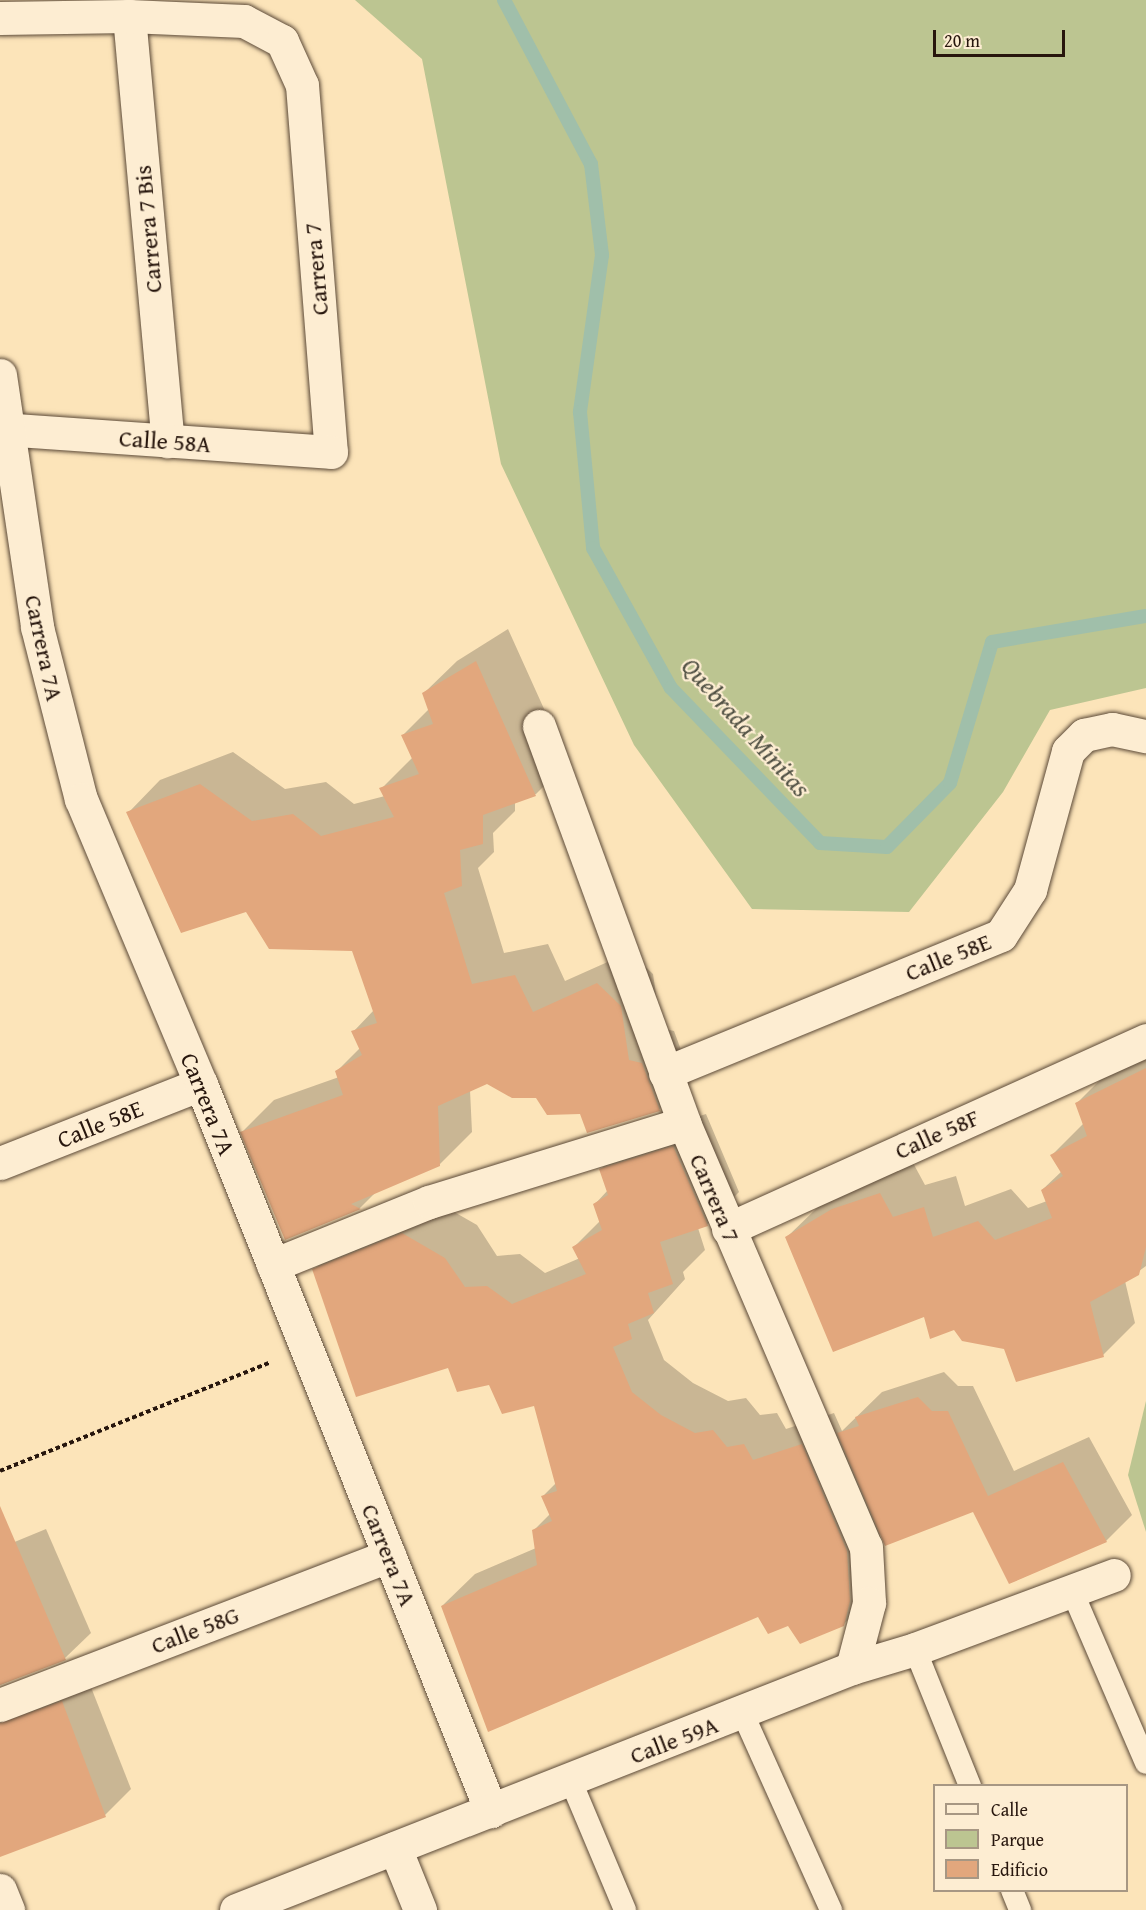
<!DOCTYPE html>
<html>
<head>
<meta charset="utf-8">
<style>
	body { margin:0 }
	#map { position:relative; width:1146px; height:1910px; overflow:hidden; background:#fce4b9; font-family:"Gentium Book Plus",serif }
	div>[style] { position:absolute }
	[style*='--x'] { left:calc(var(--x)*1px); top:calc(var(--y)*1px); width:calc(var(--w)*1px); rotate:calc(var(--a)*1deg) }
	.green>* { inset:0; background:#bcc591 }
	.shadow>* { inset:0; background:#0003 }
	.stream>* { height:14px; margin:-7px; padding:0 7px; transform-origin:7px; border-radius:7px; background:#a0bfaa }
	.building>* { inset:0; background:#e2a77d }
	.path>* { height:4px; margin-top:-2px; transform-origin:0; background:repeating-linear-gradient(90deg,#27160d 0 4.5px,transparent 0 7.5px) }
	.roads { filter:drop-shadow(0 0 2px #5c4a38) drop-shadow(0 0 2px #5c4a38) }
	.service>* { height:22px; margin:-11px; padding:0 11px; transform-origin:11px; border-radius:11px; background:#fdedd2 }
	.pedestrian>* { height:33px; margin:-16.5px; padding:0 16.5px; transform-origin:16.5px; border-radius:16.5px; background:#fdedd2 }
	.minor>* { height:33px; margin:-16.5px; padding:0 16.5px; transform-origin:16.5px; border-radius:16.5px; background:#fdedd2 }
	span { translate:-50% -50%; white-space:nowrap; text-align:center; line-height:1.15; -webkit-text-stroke:4.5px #fdedd2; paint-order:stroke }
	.street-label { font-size:24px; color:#27160d }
	.water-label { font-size:26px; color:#515144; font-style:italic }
	.legend { position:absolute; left:933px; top:1784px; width:195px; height:108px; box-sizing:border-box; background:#fdedd2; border:2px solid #a79783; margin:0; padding:8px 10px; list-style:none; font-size:18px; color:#27160d }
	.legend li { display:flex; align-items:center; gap:12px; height:30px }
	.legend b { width:30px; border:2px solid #a79783 }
	.scale { position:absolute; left:933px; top:30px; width:132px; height:27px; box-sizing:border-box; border:3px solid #27160d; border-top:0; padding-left:8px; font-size:18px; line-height:21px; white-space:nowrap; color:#27160d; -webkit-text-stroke:4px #fdedd2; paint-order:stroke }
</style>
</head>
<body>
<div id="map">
	<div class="green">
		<i style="clip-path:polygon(355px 0,1146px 0,1146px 688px,1050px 710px,1003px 792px,909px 912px,752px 909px,634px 745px,501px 464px,422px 59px)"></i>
		<i style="clip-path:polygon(1146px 1401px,1146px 1532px,1128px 1475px)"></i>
	</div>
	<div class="shadow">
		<i style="clip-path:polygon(508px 629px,568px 762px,536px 794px,515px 802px,515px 811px,493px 833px,494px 852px,478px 868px,504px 953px,548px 944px,565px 981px,630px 952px,653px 974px,661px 1028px,674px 1031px,691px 1077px,659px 1110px,581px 1112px,487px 1082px,470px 1090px,472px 1132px,439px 1165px,376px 1192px,360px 1208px,286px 1238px,242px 1132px,274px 1100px,339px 1077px,337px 1071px,360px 1048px,353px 1032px,374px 1010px,353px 950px,247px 911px,128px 813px,160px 780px,233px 752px,285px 789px,326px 782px,354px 804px,385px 796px,381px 789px,413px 757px,403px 735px,429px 709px,424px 693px,457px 661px)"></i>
		<i style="clip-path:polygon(1146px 1053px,1146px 1266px,1125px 1281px,1135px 1323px,1103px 1355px,1005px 1348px,925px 1315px,787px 1237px,820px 1205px,912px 1161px,925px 1185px,956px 1176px,965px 1206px,1011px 1189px,1028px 1208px,1047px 1201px,1042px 1190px,1062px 1171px,1052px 1155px,1084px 1123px,1077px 1103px,1109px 1071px)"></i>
		<i style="clip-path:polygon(706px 1114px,739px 1192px,707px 1225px,698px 1228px,705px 1250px,683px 1272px,685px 1279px,648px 1320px,664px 1360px,693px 1383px,728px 1401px,746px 1398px,760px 1415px,777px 1413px,786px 1429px,834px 1413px,842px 1431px,882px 1392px,944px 1372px,958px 1386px,973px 1386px,1014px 1471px,1089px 1437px,1132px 1515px,1106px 1541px,1010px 1583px,974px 1510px,880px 1532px,882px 1568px,875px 1592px,843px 1625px,789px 1624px,759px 1615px,442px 1606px,475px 1574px,536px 1548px,534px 1530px,550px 1514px,543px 1496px,556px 1483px,535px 1405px,449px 1367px,314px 1270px,346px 1237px,435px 1201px,477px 1225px,497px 1256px,520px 1254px,545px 1273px,580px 1258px,574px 1247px,600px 1221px,595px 1204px,608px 1190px,601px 1169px,633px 1137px)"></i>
		<i style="clip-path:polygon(46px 1529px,91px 1633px,65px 1658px,0 1685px,0 1548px)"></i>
		<i style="clip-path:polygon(87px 1677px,131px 1789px,105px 1815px,0 1836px,0 1716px)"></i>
	</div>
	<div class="stream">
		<i style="--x:504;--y:0;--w:186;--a:62.1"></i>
		<i style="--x:591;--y:164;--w:92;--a:83.1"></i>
		<i style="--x:602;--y:255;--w:159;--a:98"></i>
		<i style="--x:580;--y:412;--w:137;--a:84.5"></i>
		<i style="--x:593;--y:548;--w:160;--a:60.9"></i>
		<i style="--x:671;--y:688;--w:215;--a:46.1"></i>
		<i style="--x:820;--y:843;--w:67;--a:3.4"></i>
		<i style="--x:887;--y:847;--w:90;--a:-45.5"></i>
		<i style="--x:950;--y:783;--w:147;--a:-73.4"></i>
		<i style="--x:992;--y:642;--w:156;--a:-9.6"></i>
	</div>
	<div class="building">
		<i style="clip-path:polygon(476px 661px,536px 796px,483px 815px,483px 844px,460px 850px,462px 886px,444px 893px,472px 984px,515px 975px,533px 1012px,597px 983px,621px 1006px,629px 1060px,642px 1063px,660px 1111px,587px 1133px,580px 1114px,547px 1115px,536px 1098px,512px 1098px,487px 1084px,438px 1106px,440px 1166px,351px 1204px,361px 1209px,285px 1240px,240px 1132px,343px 1095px,335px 1071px,362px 1055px,351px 1031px,377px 1023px,352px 951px,269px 949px,246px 912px,181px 933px,126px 812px,200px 784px,252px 821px,293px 814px,321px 836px,394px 817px,379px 788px,419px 774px,401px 735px,433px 724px,422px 693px)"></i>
		<i style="clip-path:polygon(1146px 1068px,1146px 1247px,1139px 1275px,1090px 1302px,1104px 1357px,1016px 1382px,1004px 1349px,962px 1341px,954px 1330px,930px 1339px,924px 1317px,833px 1352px,785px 1237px,832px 1209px,880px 1193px,893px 1217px,924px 1207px,933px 1237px,978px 1221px,995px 1240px,1052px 1218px,1041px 1190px,1063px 1176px,1050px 1155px,1087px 1136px,1075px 1103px)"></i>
		<i style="clip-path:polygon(673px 1146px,708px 1226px,660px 1242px,673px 1284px,648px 1293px,654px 1313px,628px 1324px,632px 1339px,613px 1347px,632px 1392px,661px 1415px,695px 1433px,713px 1430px,727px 1447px,744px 1444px,753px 1460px,802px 1444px,847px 1551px,850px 1601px,844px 1626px,800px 1644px,788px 1626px,768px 1634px,758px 1617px,488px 1732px,441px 1606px,537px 1565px,532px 1530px,552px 1521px,541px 1496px,557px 1491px,534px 1406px,502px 1414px,489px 1385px,457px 1392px,448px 1368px,356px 1397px,312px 1269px,402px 1233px,445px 1258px,465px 1287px,487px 1286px,512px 1304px,586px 1274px,572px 1247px,602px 1230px,593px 1204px,608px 1195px,599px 1169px)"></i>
		<i style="clip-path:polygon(918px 1397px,932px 1411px,948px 1411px,988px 1496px,1063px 1462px,1107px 1542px,1009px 1584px,973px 1512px,885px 1546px,837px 1433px,859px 1426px,855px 1417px)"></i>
		<i style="clip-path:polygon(0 1506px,66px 1660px,0 1685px)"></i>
		<i style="clip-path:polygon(62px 1701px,106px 1817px,0 1857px,0 1723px)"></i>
	</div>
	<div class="path">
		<i style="--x:0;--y:1471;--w:290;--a:-21.9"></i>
	</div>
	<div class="roads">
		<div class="service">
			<i style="--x:1072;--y:1591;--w:187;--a:66.7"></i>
			<i style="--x:915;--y:1649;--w:148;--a:68.1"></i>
			<i style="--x:743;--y:1714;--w:215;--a:65.8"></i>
			<i style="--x:570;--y:1779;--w:142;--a:67.2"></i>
			<i style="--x:1012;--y:1890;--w:22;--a:68"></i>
		</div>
		<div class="pedestrian">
			<i style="--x:0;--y:1163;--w:216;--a:-21.5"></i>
			<i style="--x:273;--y:1265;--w:168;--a:-22"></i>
			<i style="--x:429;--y:1202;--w:267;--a:-17.2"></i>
			<i style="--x:0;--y:1705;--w:417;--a:-21"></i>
		</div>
		<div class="minor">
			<i style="--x:129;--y:16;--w:427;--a:84.8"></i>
			<i style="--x:0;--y:18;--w:129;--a:-0.9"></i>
			<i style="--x:129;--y:16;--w:115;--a:2.5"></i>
			<i style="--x:244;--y:21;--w:43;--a:27.8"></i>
			<i style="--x:282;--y:41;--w:48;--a:65.6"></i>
			<i style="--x:302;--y:85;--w:368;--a:85.5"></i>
			<i style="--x:331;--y:452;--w:332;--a:-176"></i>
			<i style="--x:0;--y:375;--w:255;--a:81.6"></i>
			<i style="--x:37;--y:627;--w:178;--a:75.7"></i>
			<i style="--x:81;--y:799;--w:309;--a:67.2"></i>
			<i style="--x:201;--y:1084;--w:783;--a:68.25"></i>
			<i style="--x:539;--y:726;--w:423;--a:69.9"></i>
			<i style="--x:684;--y:1123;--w:461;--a:66.8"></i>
			<i style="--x:866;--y:1547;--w:56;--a:86.9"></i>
			<i style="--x:869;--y:1603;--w:67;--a:104.7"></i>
			<i style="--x:665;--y:1073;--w:363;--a:-22.3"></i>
			<i style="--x:1001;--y:935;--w:54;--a:-57.2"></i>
			<i style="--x:1030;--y:890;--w:144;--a:-74.7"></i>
			<i style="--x:1068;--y:751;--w:23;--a:-45"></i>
			<i style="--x:1084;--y:735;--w:29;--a:-12"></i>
			<i style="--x:1112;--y:729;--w:35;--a:12"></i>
			<i style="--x:728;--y:1229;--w:459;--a:-24.3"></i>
			<i style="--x:395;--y:1848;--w:67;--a:68"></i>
			<i style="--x:0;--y:1890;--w:22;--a:68"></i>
			<i style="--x:236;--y:1910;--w:662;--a:-21.45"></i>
			<i style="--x:852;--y:1668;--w:66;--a:-16.8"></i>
			<i style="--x:915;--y:1649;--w:212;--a:-20.4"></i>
		</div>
	</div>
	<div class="street-label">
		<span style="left:148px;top:229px;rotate:-95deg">Carrera 7 Bis</span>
		<span style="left:316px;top:269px;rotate:-95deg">Carrera 7</span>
		<span style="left:165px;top:441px;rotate:4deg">Calle 58A</span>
		<span style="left:44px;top:648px;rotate:78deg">Carrera 7A</span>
		<span style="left:948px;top:957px;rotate:-22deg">Calle 58E</span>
		<span style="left:208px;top:1104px;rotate:68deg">Carrera 7A</span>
		<span style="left:100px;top:1124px;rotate:-22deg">Calle 58E</span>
		<span style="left:937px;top:1134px;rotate:-24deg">Calle 58F</span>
		<span style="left:715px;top:1198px;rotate:67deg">Carrera 7</span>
		<span style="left:389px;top:1555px;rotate:68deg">Carrera 7A</span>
		<span style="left:195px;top:1630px;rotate:-21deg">Calle 58G</span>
		<span style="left:674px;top:1740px;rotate:-21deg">Calle 59A</span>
	</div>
	<div class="water-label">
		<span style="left:746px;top:727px;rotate:48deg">Quebrada Minitas</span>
	</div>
	<ul class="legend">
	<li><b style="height:8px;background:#fdedd2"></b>Calle</li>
	<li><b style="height:16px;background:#bcc591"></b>Parque</li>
	<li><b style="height:16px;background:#e2a77d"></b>Edificio</li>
	</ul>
	<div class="scale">20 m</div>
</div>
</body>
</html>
